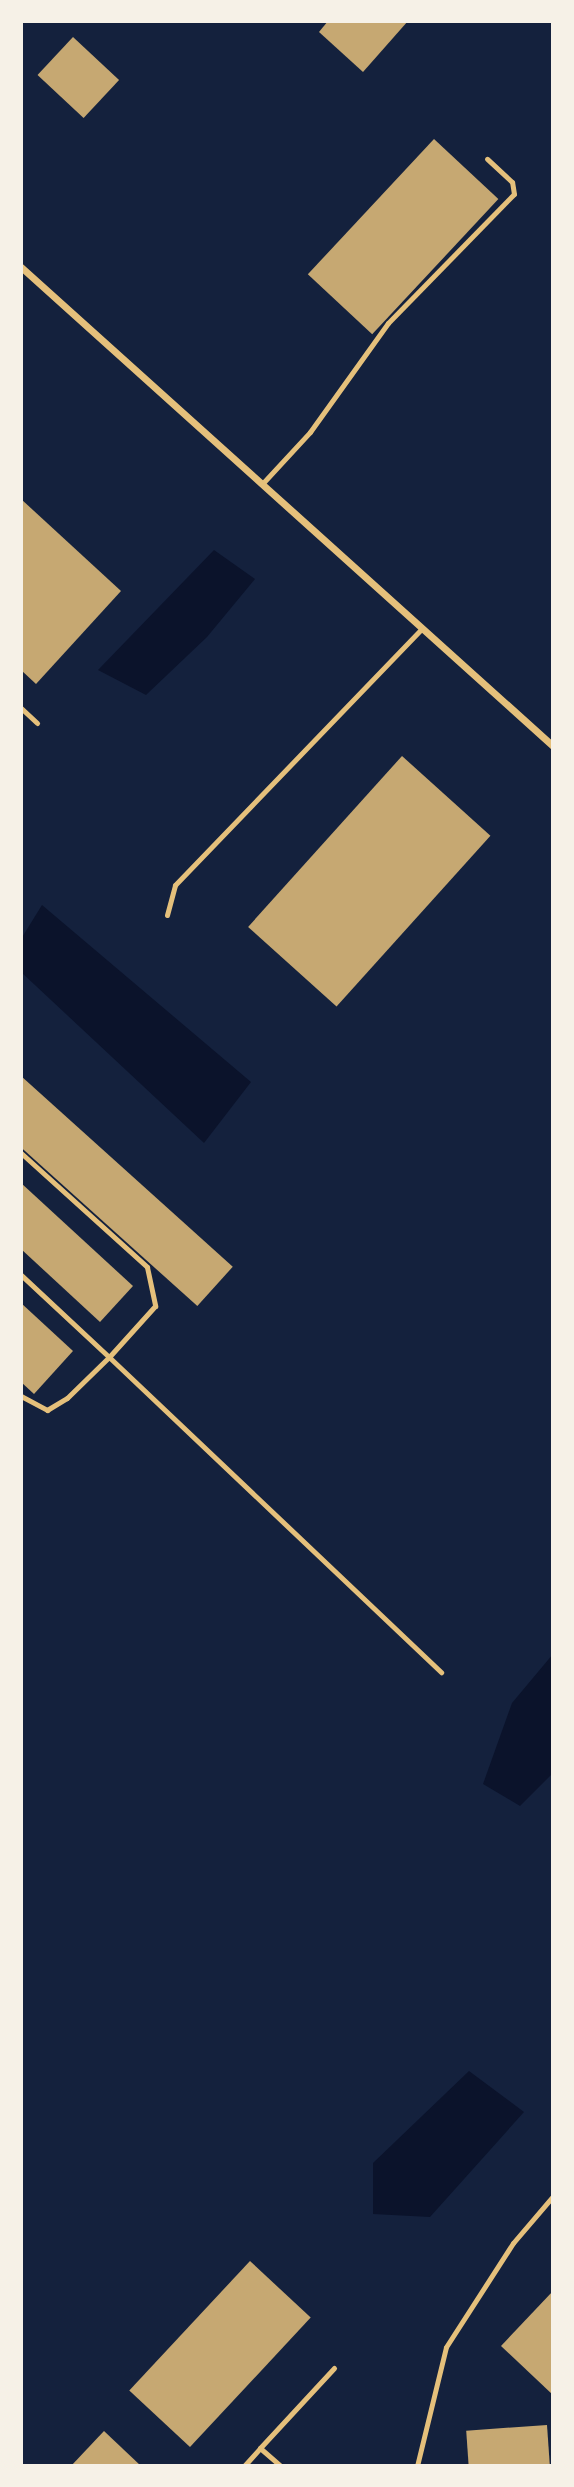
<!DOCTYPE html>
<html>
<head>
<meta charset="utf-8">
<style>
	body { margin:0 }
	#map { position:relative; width:574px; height:2487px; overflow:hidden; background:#14213d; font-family:"PT Serif",serif }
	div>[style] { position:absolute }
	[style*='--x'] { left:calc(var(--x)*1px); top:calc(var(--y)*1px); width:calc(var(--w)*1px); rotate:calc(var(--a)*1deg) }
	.water>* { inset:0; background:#0b132b }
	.building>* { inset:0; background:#c6a872; transform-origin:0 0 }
	.service>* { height:5px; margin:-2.5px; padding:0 2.5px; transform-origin:2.5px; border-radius:2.5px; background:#e5c07b }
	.minor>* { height:7px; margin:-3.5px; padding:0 3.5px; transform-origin:3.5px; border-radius:3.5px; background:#e5c07b }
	span { translate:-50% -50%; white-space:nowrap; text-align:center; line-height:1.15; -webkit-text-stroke:5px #f6f1e7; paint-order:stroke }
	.frame { position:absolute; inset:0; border:23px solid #f6f1e7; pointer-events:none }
</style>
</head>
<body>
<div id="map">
	<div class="water">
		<i style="clip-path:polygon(214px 550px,255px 579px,207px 637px,146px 695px,98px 670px)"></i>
		<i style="clip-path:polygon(42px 905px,251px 1082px,204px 1143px,21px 972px,21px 939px)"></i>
		<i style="clip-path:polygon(553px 1654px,553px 1773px,520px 1806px,483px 1784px,512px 1703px)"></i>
		<i style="clip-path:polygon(469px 2071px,524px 2112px,430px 2217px,373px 2214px,373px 2163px)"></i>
	</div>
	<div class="building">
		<i style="clip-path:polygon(328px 21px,408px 21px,363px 72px,319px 32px)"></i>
		<i style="left:73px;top:37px;width:63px;height:52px;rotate:43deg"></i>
		<i style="left:434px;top:139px;width:88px;height:185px;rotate:43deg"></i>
		<i style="clip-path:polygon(21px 499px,121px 591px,36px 684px,21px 670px)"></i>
		<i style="left:402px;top:756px;width:119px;height:230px;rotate:42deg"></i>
		<i style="left:21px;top:1076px;width:285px;height:53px;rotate:42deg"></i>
		<i style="clip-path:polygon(21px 1183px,133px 1286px,100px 1322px,21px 1249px)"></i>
		<i style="clip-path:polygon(21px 1303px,73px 1351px,34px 1394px,21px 1382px)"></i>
		<i style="left:250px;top:2261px;width:83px;height:177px;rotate:43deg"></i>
		<i style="clip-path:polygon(553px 2291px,553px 2395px,501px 2346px)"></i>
		<i style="left:547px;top:2425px;width:41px;height:81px;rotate:86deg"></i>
		<i style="clip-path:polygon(104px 2431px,141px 2466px,71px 2466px)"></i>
	</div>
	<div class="service">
		<i style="--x:262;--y:484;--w:71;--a:-47.3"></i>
		<i style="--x:310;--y:432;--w:134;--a:-54.4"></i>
		<i style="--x:388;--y:323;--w:180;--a:-45.7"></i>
		<i style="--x:514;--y:194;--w:12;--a:-99"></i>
		<i style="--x:512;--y:182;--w:34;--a:-137"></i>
		<i style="--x:21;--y:708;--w:22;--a:43"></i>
		<i style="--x:167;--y:915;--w:31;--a:-75"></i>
		<i style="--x:175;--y:885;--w:356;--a:-46.1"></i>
		<i style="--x:21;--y:1153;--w:170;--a:42.1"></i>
		<i style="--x:147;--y:1267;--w:40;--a:78"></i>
		<i style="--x:155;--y:1306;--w:69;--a:132"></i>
		<i style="--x:109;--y:1357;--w:120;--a:-137"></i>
		<i style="--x:21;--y:1396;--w:30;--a:28"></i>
		<i style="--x:47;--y:1410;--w:23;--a:-31"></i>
		<i style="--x:67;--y:1398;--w:59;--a:-44.3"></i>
		<i style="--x:109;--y:1357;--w:458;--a:43.5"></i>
		<i style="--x:260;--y:2448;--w:109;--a:-47.2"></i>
		<i style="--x:244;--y:2466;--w:24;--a:-48"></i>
		<i style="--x:260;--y:2448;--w:28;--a:41"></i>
		<i style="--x:417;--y:2466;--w:122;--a:-76.3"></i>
		<i style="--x:446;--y:2347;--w:124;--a:-57.2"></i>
		<i style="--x:513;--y:2243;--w:62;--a:-49.6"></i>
	</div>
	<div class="minor">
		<i style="--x:21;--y:267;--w:716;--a:42"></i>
	</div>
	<div class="frame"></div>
</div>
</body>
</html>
